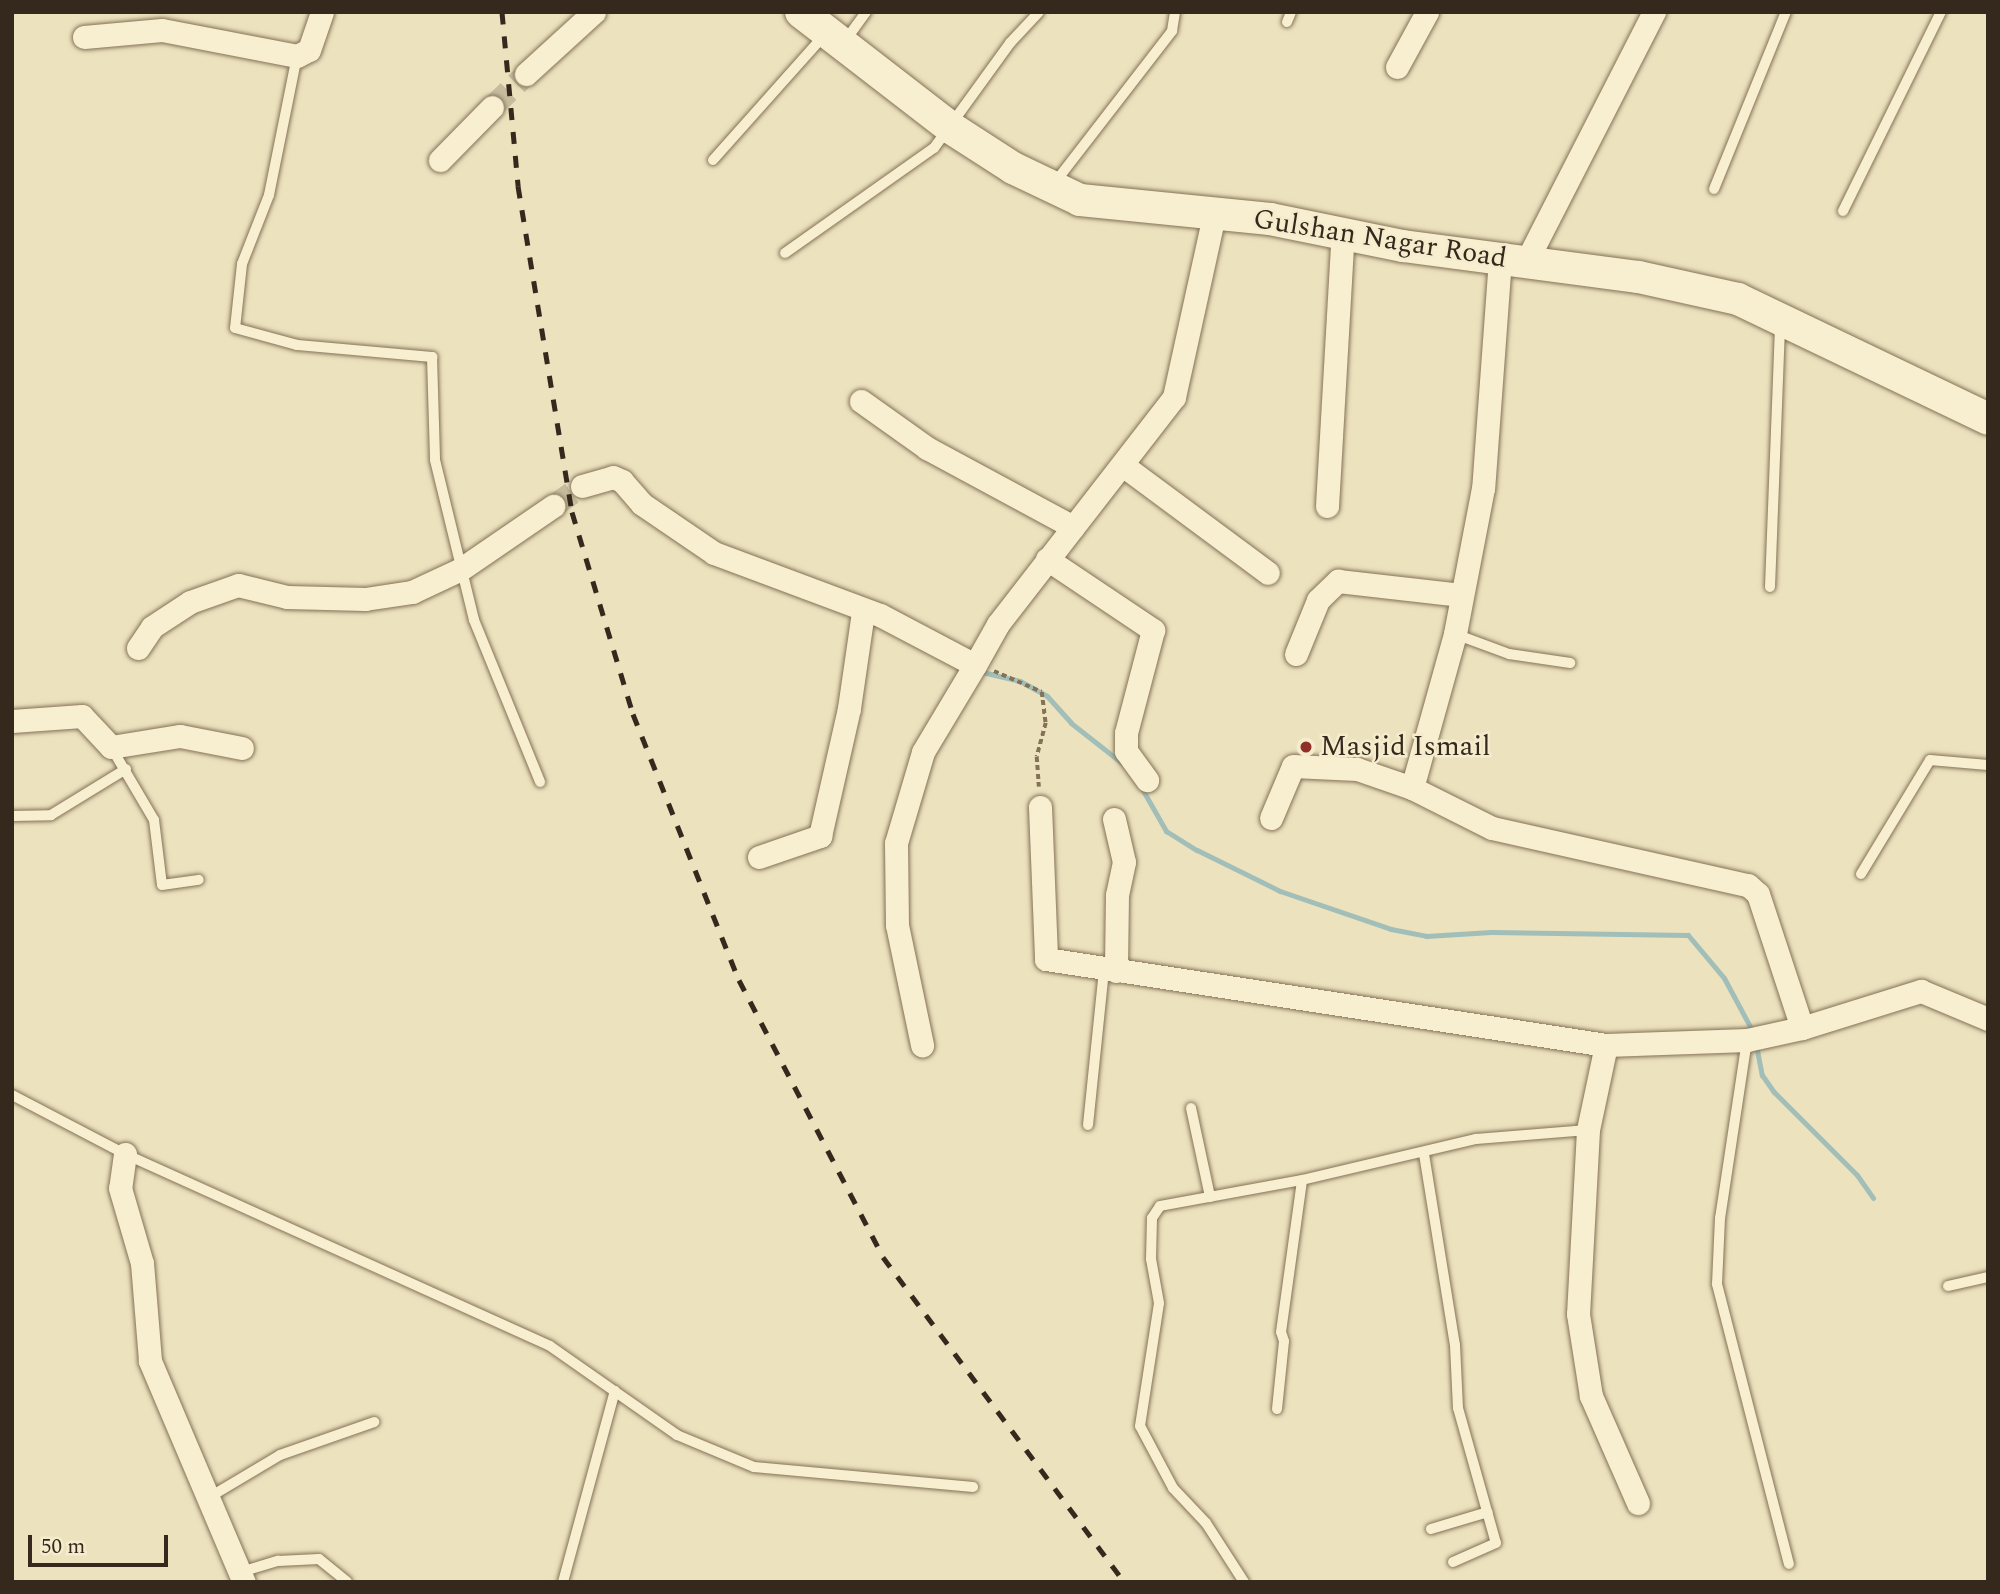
<!DOCTYPE html>
<html>
<head>
<meta charset="utf-8">
<style>
	body { margin:0 }
	#map { position:relative; width:2000px; height:1594px; overflow:hidden; background:#ece2be; font-family:Spectral,serif }
	div>[style] { position:absolute }
	[style*='--x'] { left:calc(var(--x)*1px); top:calc(var(--y)*1px); width:calc(var(--w)*1px); rotate:calc(var(--a)*1deg) }
	.stream>* { height:5px; margin:-2.5px; padding:0 2.5px; transform-origin:2.5px; border-radius:2.5px; background:#a1beb8 }
	.street-tunnel>* { height:23px; margin-top:-11.5px; transform-origin:0; background:repeating-linear-gradient(90deg,#c7bd9e 0 23px,transparent 0 34px) }
	.path>* { height:3.5px; margin-top:-1.75px; transform-origin:0; background:repeating-linear-gradient(90deg,#847257 0 5px,transparent 0 8.5px) }
	.roads { filter:drop-shadow(0 0 2px #847257) drop-shadow(0 0 2px #847257) }
	.lane>* { height:10px; margin:-5px; padding:0 5px; transform-origin:5px; border-radius:5px; background:#f8efd1 }
	.street>* { height:23px; margin:-11.5px; padding:0 11.5px; transform-origin:11.5px; border-radius:11.5px; background:#f8efd1 }
	.secondary>* { height:32px; margin:-16px; padding:0 16px; transform-origin:16px; border-radius:16px; background:#f8efd1 }
	.rail>* { height:5px; margin-top:-2.5px; transform-origin:0; background:repeating-linear-gradient(90deg,#34291c 0 12px,transparent 0 24px) }
	.dots>* { width:19px; height:19px; translate:-50% -50%; box-sizing:border-box; border:4px solid #f4eccd; border-radius:50% }
	span { translate:-50% -50%; white-space:nowrap; text-align:center; line-height:1.15; -webkit-text-stroke:5px #f4eccd; paint-order:stroke }
	.street-label { font-size:28px; color:#34291c }
	.poi-label { font-size:28px; color:#34291c }
	.left { translate:0 -50%; text-align:left }
	.frame { position:absolute; inset:0; border:14px solid #34291c; pointer-events:none }
	.scale { position:absolute; left:28px; top:1535px; width:140px; height:32px; box-sizing:border-box; border:4px solid #34291c; border-top:0; padding-left:9px; font-size:21px; line-height:24px; white-space:nowrap; color:#34291c; -webkit-text-stroke:5px #f4eccd; paint-order:stroke }
</style>
</head>
<body>
<div id="map">
	<div class="stream">
		<i style="--x:978;--y:671;--w:43;--a:13.4"></i>
		<i style="--x:1020;--y:681;--w:31;--a:29"></i>
		<i style="--x:1047;--y:696;--w:36;--a:48"></i>
		<i style="--x:1071;--y:723;--w:65;--a:38.1"></i>
		<i style="--x:1141;--y:787;--w:51;--a:60.4"></i>
		<i style="--x:1166;--y:831;--w:36;--a:32"></i>
		<i style="--x:1197;--y:850;--w:93;--a:26.3"></i>
		<i style="--x:1280;--y:891;--w:117;--a:18.9"></i>
		<i style="--x:1391;--y:929;--w:36;--a:11"></i>
		<i style="--x:1426;--y:936;--w:65;--a:-3.5"></i>
		<i style="--x:1491;--y:932;--w:197;--a:0.9"></i>
		<i style="--x:1688;--y:935;--w:56;--a:50.1"></i>
		<i style="--x:1724;--y:978;--w:61;--a:61.8"></i>
		<i style="--x:1756;--y:1045;--w:31;--a:79"></i>
		<i style="--x:1762;--y:1075;--w:21;--a:55"></i>
		<i style="--x:1774;--y:1092;--w:117;--a:45"></i>
		<i style="--x:1857;--y:1175;--w:28;--a:55"></i>
	</div>
	<div class="street-tunnel">
		<i style="--x:492;--y:107;--w:47;--a:-44.1"></i>
		<i style="--x:553;--y:506;--w:35;--a:-35"></i>
	</div>
	<div class="path">
		<i style="--x:994;--y:671;--w:52;--a:23.6"></i>
		<i style="--x:1042;--y:692;--w:31;--a:83"></i>
		<i style="--x:1046;--y:723;--w:35;--a:105"></i>
		<i style="--x:1037;--y:757;--w:30;--a:86"></i>
	</div>
	<div class="roads">
		<div class="lane">
			<i style="--x:1287;--y:22;--w:11;--a:-68"></i>
			<i style="--x:845;--y:41;--w:36;--a:-54"></i>
			<i style="--x:297;--y:56;--w:142;--a:101.4"></i>
			<i style="--x:269;--y:195;--w:74;--a:111.4"></i>
			<i style="--x:242;--y:264;--w:64;--a:96.2"></i>
			<i style="--x:235;--y:328;--w:64;--a:15.3"></i>
			<i style="--x:297;--y:345;--w:136;--a:5.1"></i>
			<i style="--x:432;--y:357;--w:103;--a:88.3"></i>
			<i style="--x:435;--y:460;--w:165;--a:76.3"></i>
			<i style="--x:474;--y:620;--w:175;--a:67.8"></i>
			<i style="--x:713;--y:160;--w:170;--a:-48.3"></i>
			<i style="--x:1053;--y:185;--w:195;--a:-52.3"></i>
			<i style="--x:1172;--y:31;--w:19;--a:-81"></i>
			<i style="--x:1714;--y:189;--w:191;--a:-67.9"></i>
			<i style="--x:1843;--y:211;--w:222;--a:-63.8"></i>
			<i style="--x:785;--y:253;--w:182;--a:-35.2"></i>
			<i style="--x:934;--y:148;--w:130;--a:-54.1"></i>
			<i style="--x:1010;--y:43;--w:42;--a:-46.9"></i>
			<i style="--x:1770;--y:587;--w:265;--a:-87.8"></i>
			<i style="--x:1455;--y:634;--w:58;--a:20.3"></i>
			<i style="--x:1509;--y:654;--w:62;--a:8.4"></i>
			<i style="--x:111;--y:747;--w:85;--a:59.5"></i>
			<i style="--x:154;--y:820;--w:65;--a:83"></i>
			<i style="--x:162;--y:885;--w:37;--a:-8"></i>
			<i style="--x:12;--y:816;--w:39;--a:-1"></i>
			<i style="--x:51;--y:815;--w:88;--a:-31.5"></i>
			<i style="--x:1861;--y:874;--w:133;--a:-58.8"></i>
			<i style="--x:1930;--y:760;--w:58;--a:4.9"></i>
			<i style="--x:1747;--y:1040;--w:180;--a:98.6"></i>
			<i style="--x:1720;--y:1218;--w:66;--a:92.6"></i>
			<i style="--x:1717;--y:1284;--w:289;--a:75.6"></i>
			<i style="--x:12;--y:1095;--w:127;--a:27.6"></i>
			<i style="--x:125;--y:1154;--w:466;--a:24.3"></i>
			<i style="--x:550;--y:1346;--w:155;--a:35"></i>
			<i style="--x:677;--y:1435;--w:83;--a:22.6"></i>
			<i style="--x:754;--y:1467;--w:220;--a:5.2"></i>
			<i style="--x:1191;--y:1108;--w:91;--a:77.9"></i>
			<i style="--x:1088;--y:1125;--w:157;--a:-84.1"></i>
			<i style="--x:1424;--y:1154;--w:193;--a:80.8"></i>
			<i style="--x:1455;--y:1345;--w:63;--a:87.3"></i>
			<i style="--x:1458;--y:1408;--w:140;--a:74.3"></i>
			<i style="--x:1496;--y:1543;--w:47;--a:156.2"></i>
			<i style="--x:1948;--y:1286;--w:41;--a:-12.7"></i>
			<i style="--x:1277;--y:1409;--w:68;--a:-84.1"></i>
			<i style="--x:1284;--y:1341;--w:9;--a:-108"></i>
			<i style="--x:1281;--y:1332;--w:153;--a:-82.1"></i>
			<i style="--x:208;--y:1498;--w:84;--a:-30.8"></i>
			<i style="--x:280;--y:1455;--w:100;--a:-19.3"></i>
			<i style="--x:1431;--y:1529;--w:59;--a:-16.6"></i>
			<i style="--x:241;--y:1572;--w:39;--a:-17"></i>
			<i style="--x:278;--y:1561;--w:41;--a:-2.8"></i>
			<i style="--x:319;--y:1559;--w:36;--a:39"></i>
			<i style="--x:563;--y:1582;--w:198;--a:-74.8"></i>
			<i style="--x:1244;--y:1582;--w:70;--a:-122.8"></i>
			<i style="--x:1206;--y:1523;--w:48;--a:-133.3"></i>
			<i style="--x:1173;--y:1488;--w:70;--a:-118"></i>
			<i style="--x:1140;--y:1426;--w:124;--a:-81.2"></i>
			<i style="--x:1159;--y:1303;--w:45;--a:-100.3"></i>
			<i style="--x:1151;--y:1259;--w:41;--a:-88.6"></i>
			<i style="--x:1152;--y:1218;--w:14;--a:-56"></i>
			<i style="--x:1160;--y:1206;--w:144;--a:-10.4"></i>
			<i style="--x:1302;--y:1180;--w:179;--a:-13.3"></i>
			<i style="--x:1476;--y:1139;--w:112;--a:-4.6"></i>
		</div>
		<div class="street">
			<i style="--x:84;--y:37;--w:78;--a:-5.1"></i>
			<i style="--x:162;--y:30;--w:137;--a:10.9"></i>
			<i style="--x:297;--y:56;--w:13;--a:-27"></i>
			<i style="--x:309;--y:50;--w:40;--a:-71.1"></i>
			<i style="--x:1397;--y:67;--w:63;--a:-61.4"></i>
			<i style="--x:526;--y:74;--w:92;--a:-42.4"></i>
			<i style="--x:440;--y:160;--w:74;--a:-45.5"></i>
			<i style="--x:1500;--y:259;--w:230;--a:94.2"></i>
			<i style="--x:1483;--y:488;--w:149;--a:100.9"></i>
			<i style="--x:1455;--y:634;--w:160;--a:105.6"></i>
			<i style="--x:1412;--y:788;--w:89;--a:26.6"></i>
			<i style="--x:1492;--y:828;--w:262;--a:12.6"></i>
			<i style="--x:1748;--y:885;--w:13;--a:42"></i>
			<i style="--x:1758;--y:894;--w:141;--a:71.8"></i>
			<i style="--x:1526;--y:262;--w:281;--a:-62.9"></i>
			<i style="--x:861;--y:401;--w:81;--a:35.5"></i>
			<i style="--x:927;--y:448;--w:166;--a:28.4"></i>
			<i style="--x:1124;--y:466;--w:179;--a:36.6"></i>
			<i style="--x:582;--y:486;--w:32;--a:-16"></i>
			<i style="--x:613;--y:477;--w:10;--a:24"></i>
			<i style="--x:622;--y:481;--w:30;--a:49"></i>
			<i style="--x:642;--y:504;--w:87;--a:34.2"></i>
			<i style="--x:714;--y:553;--w:177;--a:20.5"></i>
			<i style="--x:880;--y:615;--w:107;--a:27.8"></i>
			<i style="--x:975;--y:665;--w:101;--a:120.9"></i>
			<i style="--x:923;--y:752;--w:95;--a:106.5"></i>
			<i style="--x:896;--y:843;--w:82;--a:89.3"></i>
			<i style="--x:897;--y:925;--w:123;--a:78.2"></i>
			<i style="--x:1327;--y:506;--w:275;--a:-86.7"></i>
			<i style="--x:1047;--y:559;--w:128;--a:33.8"></i>
			<i style="--x:1153;--y:630;--w:106;--a:104.7"></i>
			<i style="--x:1126;--y:733;--w:18;--a:90"></i>
			<i style="--x:1126;--y:751;--w:36;--a:54"></i>
			<i style="--x:138;--y:648;--w:25;--a:-56"></i>
			<i style="--x:152;--y:627;--w:45;--a:-33.3"></i>
			<i style="--x:190;--y:602;--w:51;--a:-19.5"></i>
			<i style="--x:238;--y:585;--w:50;--a:13.8"></i>
			<i style="--x:287;--y:597;--w:78;--a:1.5"></i>
			<i style="--x:365;--y:599;--w:48;--a:-8.5"></i>
			<i style="--x:412;--y:592;--w:54;--a:-25.1"></i>
			<i style="--x:461;--y:569;--w:112;--a:-34.4"></i>
			<i style="--x:1296;--y:654;--w:58;--a:-67.8"></i>
			<i style="--x:1318;--y:600;--w:28;--a:-44"></i>
			<i style="--x:1338;--y:581;--w:124;--a:6.5"></i>
			<i style="--x:975;--y:665;--w:47;--a:-60.7"></i>
			<i style="--x:998;--y:624;--w:287;--a:-52.2"></i>
			<i style="--x:1174;--y:397;--w:186;--a:-77.6"></i>
			<i style="--x:12;--y:721;--w:70;--a:-4.1"></i>
			<i style="--x:82;--y:716;--w:42;--a:46.9"></i>
			<i style="--x:111;--y:747;--w:70;--a:-9.1"></i>
			<i style="--x:180;--y:736;--w:63;--a:11"></i>
			<i style="--x:1040;--y:807;--w:152;--a:87.7"></i>
			<i style="--x:1046;--y:959;--w:567;--a:8.73"></i>
			<i style="--x:1606;--y:1045;--w:141;--a:-2"></i>
			<i style="--x:1747;--y:1040;--w:56;--a:-12.3"></i>
			<i style="--x:1802;--y:1028;--w:125;--a:-17.3"></i>
			<i style="--x:1921;--y:991;--w:73;--a:22.7"></i>
			<i style="--x:1271;--y:818;--w:56;--a:-67.1"></i>
			<i style="--x:1293;--y:766;--w:64;--a:2.7"></i>
			<i style="--x:1357;--y:769;--w:58;--a:19.1"></i>
			<i style="--x:1114;--y:819;--w:44;--a:76.9"></i>
			<i style="--x:1124;--y:862;--w:34;--a:102"></i>
			<i style="--x:1117;--y:895;--w:76;--a:90.8"></i>
			<i style="--x:759;--y:857;--w:65;--a:-19"></i>
			<i style="--x:820;--y:836;--w:131;--a:-77.2"></i>
			<i style="--x:849;--y:708;--w:97;--a:-81.7"></i>
			<i style="--x:1606;--y:1045;--w:87;--a:102"></i>
			<i style="--x:1588;--y:1130;--w:184;--a:93.1"></i>
			<i style="--x:1578;--y:1314;--w:83;--a:81"></i>
			<i style="--x:1591;--y:1396;--w:117;--a:66.3"></i>
			<i style="--x:125;--y:1154;--w:34;--a:98"></i>
			<i style="--x:120;--y:1188;--w:78;--a:73.7"></i>
			<i style="--x:142;--y:1263;--w:98;--a:85.3"></i>
			<i style="--x:150;--y:1361;--w:240;--a:67"></i>
		</div>
		<div class="secondary">
			<i style="--x:801;--y:12;--w:190;--a:37.7"></i>
			<i style="--x:951;--y:128;--w:74;--a:32.8"></i>
			<i style="--x:1013;--y:168;--w:74;--a:25.5"></i>
			<i style="--x:1080;--y:200;--w:191;--a:5.7"></i>
			<i style="--x:1270;--y:219;--w:136;--a:11.5"></i>
			<i style="--x:1403;--y:246;--w:238;--a:7.5"></i>
			<i style="--x:1639;--y:277;--w:101;--a:12.5"></i>
			<i style="--x:1738;--y:299;--w:277;--a:25.6"></i>
		</div>
	</div>
	<div class="rail">
		<i style="--x:502;--y:12;--w:175;--a:84.7"></i>
		<i style="--x:518;--y:186;--w:330;--a:80.6"></i>
		<i style="--x:572;--y:512;--w:211;--a:73.2"></i>
		<i style="--x:633;--y:714;--w:286;--a:68.3"></i>
		<i style="--x:739;--y:980;--w:312;--a:62.5"></i>
		<i style="--x:883;--y:1257;--w:405;--a:53.4"></i>
	</div>
	<div class="dots">
		<i style="left:1306px;top:747px;background:#913029"></i>
	</div>
	<div class="street-label">
		<span style="left:1380px;top:239px;rotate:9deg">Gulshan Nagar Road</span>
	</div>
	<div class="poi-label">
		<span class="left" style="left:1320px;top:747px">Masjid Ismail</span>
	</div>
	<div class="frame"></div>
	<div class="scale">50 m</div>
</div>
</body>
</html>
